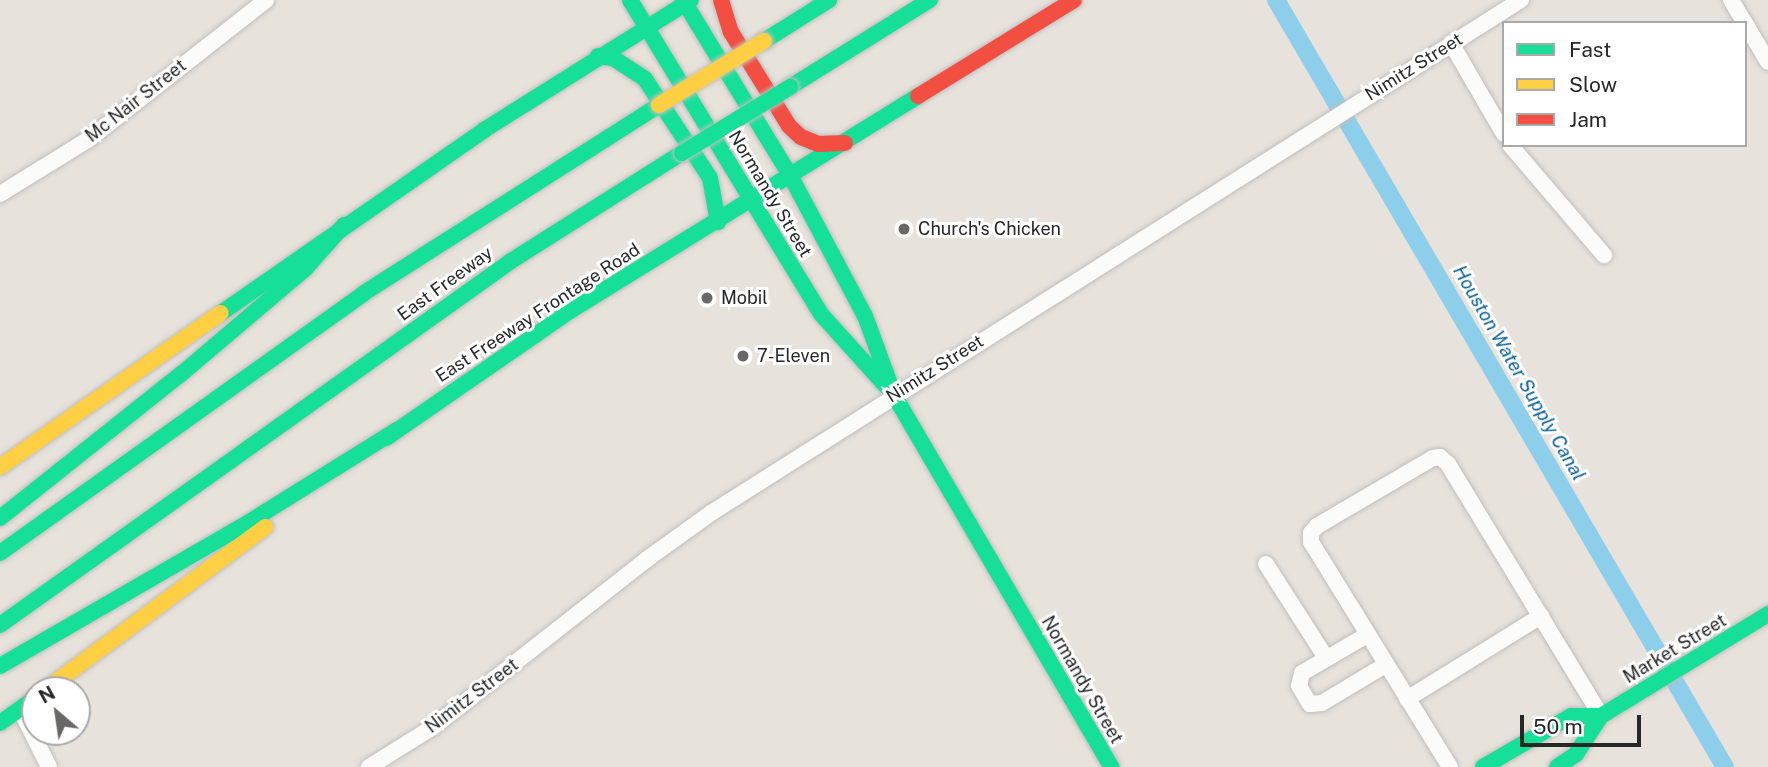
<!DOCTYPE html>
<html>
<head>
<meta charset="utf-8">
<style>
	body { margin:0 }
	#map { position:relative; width:1768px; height:767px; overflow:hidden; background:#e7e2dc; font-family:"Public Sans",sans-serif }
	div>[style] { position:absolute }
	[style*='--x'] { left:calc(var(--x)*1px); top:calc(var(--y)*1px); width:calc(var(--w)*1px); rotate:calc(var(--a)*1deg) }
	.canal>* { height:18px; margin:-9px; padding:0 9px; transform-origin:9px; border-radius:9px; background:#8dceeb }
	.roads { filter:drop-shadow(0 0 2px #c0bebe) drop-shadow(0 0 2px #c0bebe) }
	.street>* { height:16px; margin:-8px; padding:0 8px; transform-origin:8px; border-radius:8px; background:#fbfbfa }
	.fast>* { height:16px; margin:-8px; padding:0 8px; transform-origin:8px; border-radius:8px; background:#16e098 }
	.slow>* { height:16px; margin:-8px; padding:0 8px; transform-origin:8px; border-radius:8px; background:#ffcf43 }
	.jam>* { height:16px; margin:-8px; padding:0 8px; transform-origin:8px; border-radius:8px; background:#f24e42 }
	.bridges { filter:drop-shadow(0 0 2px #c3c1bf) drop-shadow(0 0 2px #c3c1bf) }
	.fast-bridge>* { height:16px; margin:-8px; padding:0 8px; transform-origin:8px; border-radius:8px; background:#16e098 }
	.slow-bridge>* { height:16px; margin:-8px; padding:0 8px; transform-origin:8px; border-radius:8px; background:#ffcf43 }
	.dots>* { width:19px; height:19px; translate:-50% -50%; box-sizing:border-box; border:4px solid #fff; border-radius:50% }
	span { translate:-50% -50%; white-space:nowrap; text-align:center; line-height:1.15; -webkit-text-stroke:6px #fff; paint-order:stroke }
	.street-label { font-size:18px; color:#272727 }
	.poi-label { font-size:18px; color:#272727 }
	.left { translate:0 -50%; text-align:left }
	.water-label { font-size:19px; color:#096099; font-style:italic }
	.legend { position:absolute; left:1502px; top:21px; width:245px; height:126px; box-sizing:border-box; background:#fff; border:2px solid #a9a9a9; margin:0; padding:9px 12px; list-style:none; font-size:21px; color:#272727 }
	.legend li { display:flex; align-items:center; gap:14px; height:35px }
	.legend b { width:35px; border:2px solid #a9a9a9 }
	.north { position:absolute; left:21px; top:676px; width:70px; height:70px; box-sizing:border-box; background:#fff; border:2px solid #a9a9a9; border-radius:50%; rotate:331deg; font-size:19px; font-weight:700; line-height:28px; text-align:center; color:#272727 }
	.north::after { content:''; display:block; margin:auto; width:24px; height:32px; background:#6a6866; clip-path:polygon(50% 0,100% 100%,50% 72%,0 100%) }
	.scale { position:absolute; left:1520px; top:715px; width:121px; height:32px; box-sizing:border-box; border:4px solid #272727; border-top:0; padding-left:9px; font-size:21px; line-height:24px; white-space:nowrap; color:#272727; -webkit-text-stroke:5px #fff; paint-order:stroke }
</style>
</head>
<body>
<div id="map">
	<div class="canal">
		<i style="--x:1276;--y:0;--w:889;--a:59.66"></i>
	</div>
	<div class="roads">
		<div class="street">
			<i style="--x:1731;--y:0;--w:27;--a:59"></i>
			<i style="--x:1745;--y:23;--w:45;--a:59.5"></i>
			<i style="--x:1451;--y:43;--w:105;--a:59.8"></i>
			<i style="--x:1510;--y:145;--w:145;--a:49.5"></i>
			<i style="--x:0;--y:194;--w:105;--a:-31.7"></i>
			<i style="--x:89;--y:139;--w:225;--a:-38.1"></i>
			<i style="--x:1266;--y:564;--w:112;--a:57.4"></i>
			<i style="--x:1367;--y:635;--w:75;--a:149.7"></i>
			<i style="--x:1302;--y:673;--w:13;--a:103"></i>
			<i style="--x:1299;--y:686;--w:21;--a:59"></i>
			<i style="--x:1310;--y:704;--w:12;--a:-5"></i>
			<i style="--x:1322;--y:703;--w:74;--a:-31.1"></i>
			<i style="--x:1407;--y:699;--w:158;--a:-31.8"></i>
			<i style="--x:20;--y:709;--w:65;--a:63.4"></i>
			<i style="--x:369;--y:767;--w:75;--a:-32"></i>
			<i style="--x:433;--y:727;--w:272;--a:-38.1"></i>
			<i style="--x:647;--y:559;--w:79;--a:-35.7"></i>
			<i style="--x:711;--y:513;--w:959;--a:-32.35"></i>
			<i style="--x:1450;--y:767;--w:264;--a:-121.7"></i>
			<i style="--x:1311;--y:542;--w:9;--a:-90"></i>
			<i style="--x:1311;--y:533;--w:9;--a:-49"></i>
			<i style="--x:1317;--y:526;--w:134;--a:-30.4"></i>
			<i style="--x:1433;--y:458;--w:7;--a:-8"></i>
			<i style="--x:1440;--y:457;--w:11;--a:41"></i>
			<i style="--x:1448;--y:464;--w:295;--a:58.7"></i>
		</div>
		<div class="fast">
			<i style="--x:630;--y:0;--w:368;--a:58.7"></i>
			<i style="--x:821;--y:314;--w:96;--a:48"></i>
			<i style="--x:683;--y:0;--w:207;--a:58.6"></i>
			<i style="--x:791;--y:177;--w:157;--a:62"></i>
			<i style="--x:865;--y:316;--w:84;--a:69.8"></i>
			<i style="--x:894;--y:395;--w:431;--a:59.7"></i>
			<i style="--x:764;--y:41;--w:77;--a:-32.2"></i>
			<i style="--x:598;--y:56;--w:15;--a:8"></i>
			<i style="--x:613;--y:58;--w:38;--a:33"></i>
			<i style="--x:645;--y:79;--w:118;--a:56.7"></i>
			<i style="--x:710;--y:178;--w:45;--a:79.7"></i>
			<i style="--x:790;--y:87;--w:165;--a:-31.9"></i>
			<i style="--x:221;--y:313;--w:320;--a:-34.8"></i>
			<i style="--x:484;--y:130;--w:244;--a:-32.1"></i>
			<i style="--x:386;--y:438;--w:224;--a:-34.6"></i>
			<i style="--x:570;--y:311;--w:409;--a:-31.7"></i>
			<i style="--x:0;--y:518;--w:230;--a:-38.5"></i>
			<i style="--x:180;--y:375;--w:164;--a:-40.3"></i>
			<i style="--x:305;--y:269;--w:59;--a:-48.4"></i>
			<i style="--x:0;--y:553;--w:447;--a:-35.5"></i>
			<i style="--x:364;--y:293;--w:350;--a:-32.5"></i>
			<i style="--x:0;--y:625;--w:627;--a:-35.46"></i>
			<i style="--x:511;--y:261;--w:202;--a:-32.3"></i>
			<i style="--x:0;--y:666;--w:278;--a:-30"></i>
			<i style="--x:241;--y:527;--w:184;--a:-31.9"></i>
			<i style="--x:0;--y:723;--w:43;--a:-35.5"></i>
			<i style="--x:1483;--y:767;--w:102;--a:-30.1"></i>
			<i style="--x:1571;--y:716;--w:30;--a:0"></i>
			<i style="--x:1557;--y:767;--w:23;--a:-34"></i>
			<i style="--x:1576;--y:754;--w:45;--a:-56.7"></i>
			<i style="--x:1601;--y:716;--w:196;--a:-31.4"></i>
		</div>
		<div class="slow">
			<i style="--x:0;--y:467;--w:269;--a:-34.9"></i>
			<i style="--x:45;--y:690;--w:274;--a:-36.5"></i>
		</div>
		<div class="jam">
			<i style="--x:721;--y:0;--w:34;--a:73"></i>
			<i style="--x:731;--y:32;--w:110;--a:58.3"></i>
			<i style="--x:789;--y:126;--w:16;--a:43"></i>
			<i style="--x:801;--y:137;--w:18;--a:22"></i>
			<i style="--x:818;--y:144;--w:27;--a:-2"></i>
			<i style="--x:918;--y:96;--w:183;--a:-31.6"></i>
		</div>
	</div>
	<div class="bridges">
		<div class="fast-bridge">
			<i style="--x:682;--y:153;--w:127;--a:-31.4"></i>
		</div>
		<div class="slow-bridge">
			<i style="--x:659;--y:105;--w:123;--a:-31.4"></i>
		</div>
	</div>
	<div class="dots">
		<i style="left:904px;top:229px;background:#6a6866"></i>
		<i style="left:707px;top:298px;background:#6a6866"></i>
		<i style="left:743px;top:356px;background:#6a6866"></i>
	</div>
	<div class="street-label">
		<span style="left:1414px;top:67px;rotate:-32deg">Nimitz Street</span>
		<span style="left:136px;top:101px;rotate:-38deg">Mc Nair Street</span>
		<span style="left:770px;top:194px;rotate:59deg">Normandy Street</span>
		<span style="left:445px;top:284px;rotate:-36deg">East Freeway</span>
		<span style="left:538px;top:313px;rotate:-33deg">East Freeway Frontage Road</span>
		<span style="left:935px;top:369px;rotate:-32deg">Nimitz Street</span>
		<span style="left:1675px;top:649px;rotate:-31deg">Market Street</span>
		<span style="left:1082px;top:680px;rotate:60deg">Normandy Street</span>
		<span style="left:472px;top:696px;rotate:-37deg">Nimitz Street</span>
	</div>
	<div class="poi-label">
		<span class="left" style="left:918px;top:229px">Church's Chicken</span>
		<span class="left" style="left:721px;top:298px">Mobil</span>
		<span class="left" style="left:757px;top:356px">7-Eleven</span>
	</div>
	<div class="water-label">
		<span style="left:1519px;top:373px;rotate:60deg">Houston Water Supply Canal</span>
	</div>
	<ul class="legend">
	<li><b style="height:9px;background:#16e098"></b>Fast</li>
	<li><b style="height:9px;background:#ffcf43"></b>Slow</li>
	<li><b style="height:9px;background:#f24e42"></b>Jam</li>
	</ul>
	<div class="north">N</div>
	<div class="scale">50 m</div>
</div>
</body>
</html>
